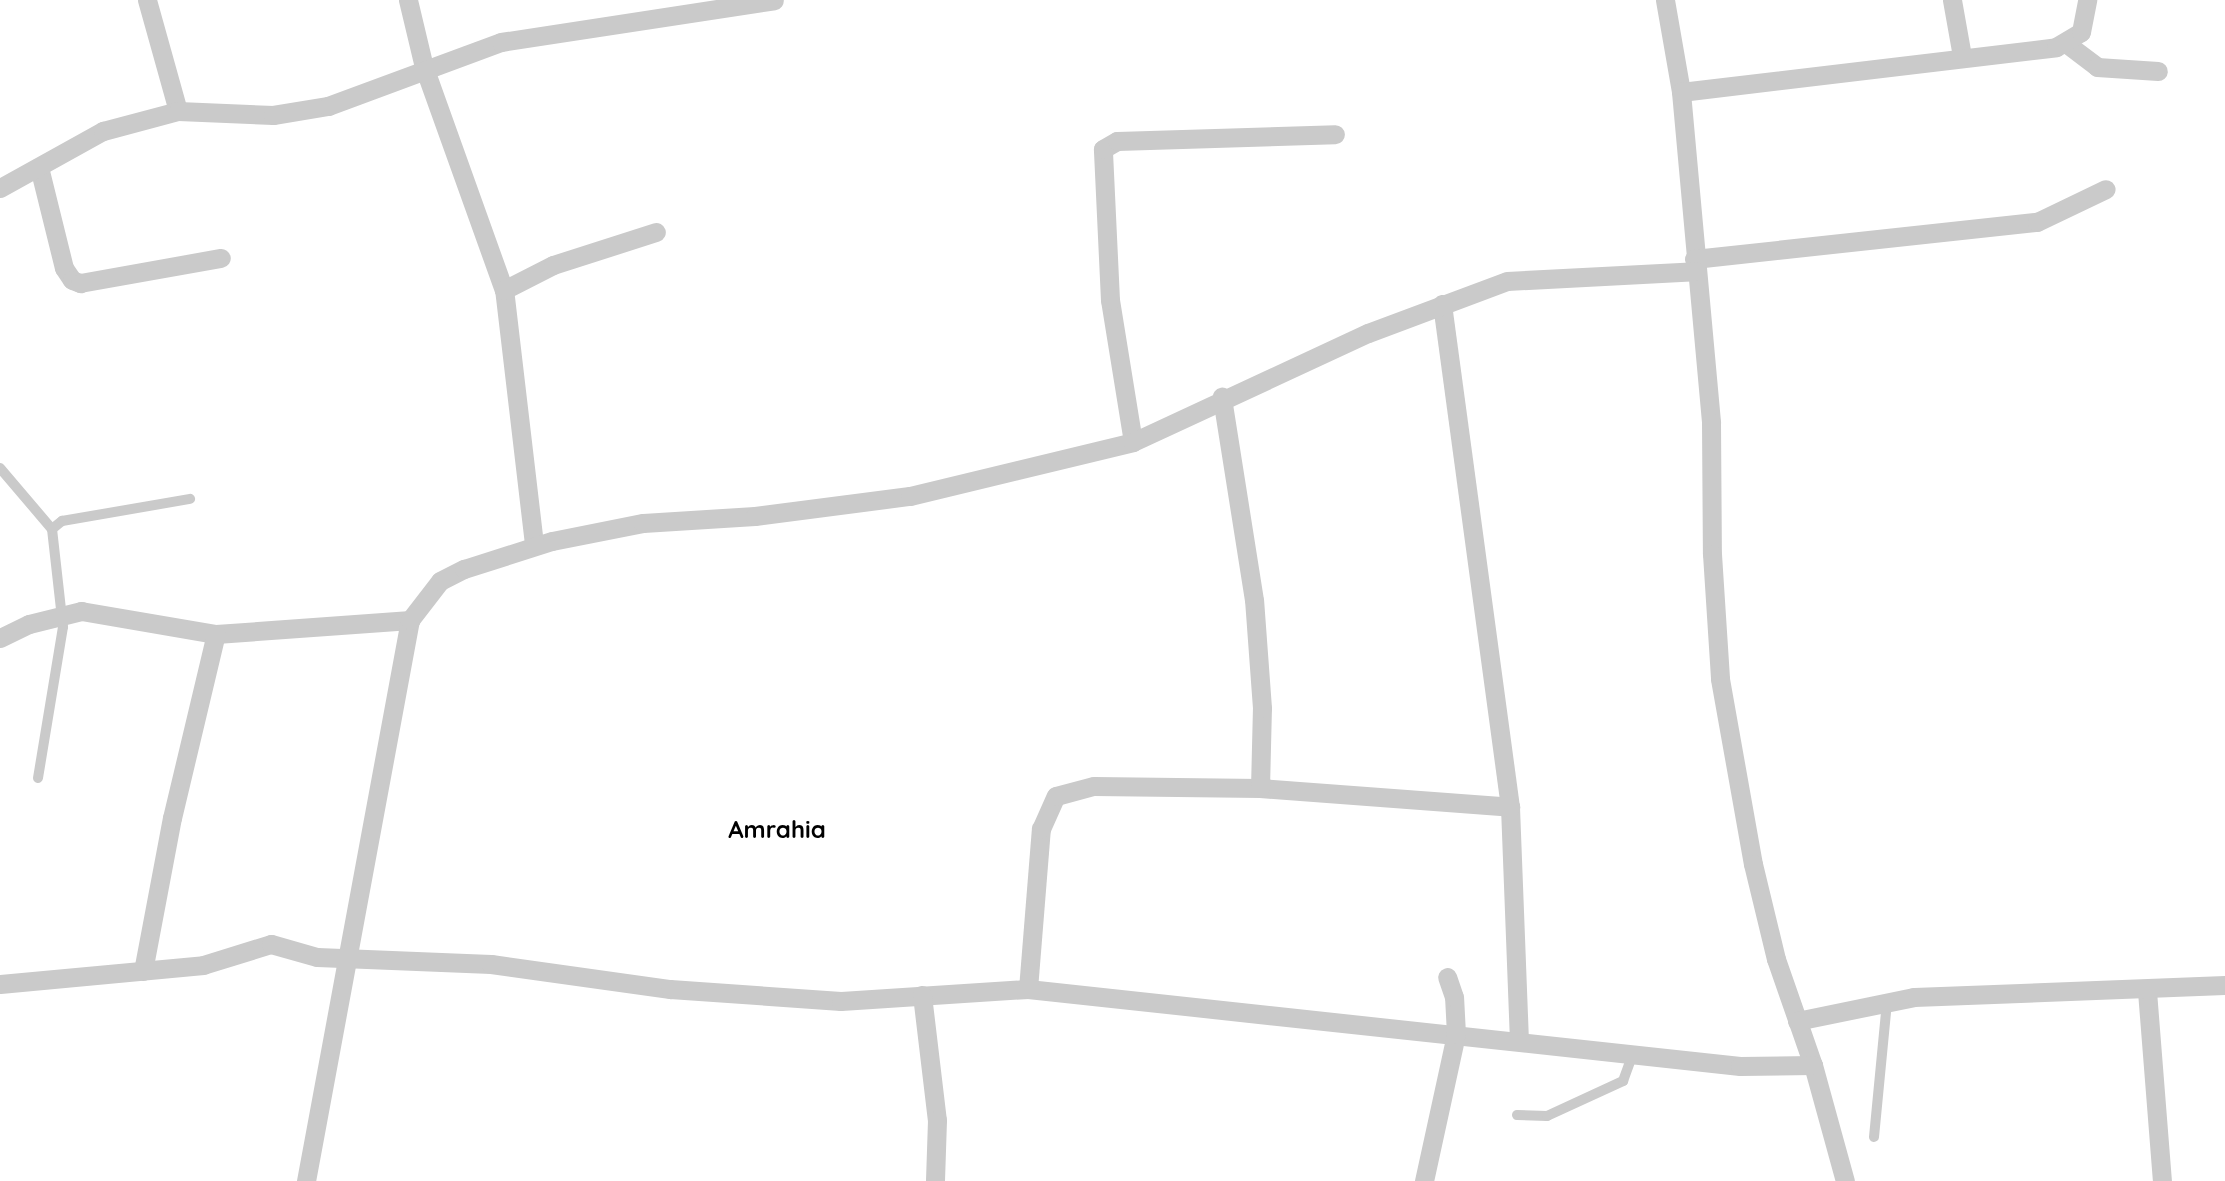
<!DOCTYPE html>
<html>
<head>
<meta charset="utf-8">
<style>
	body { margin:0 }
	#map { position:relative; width:2225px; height:1181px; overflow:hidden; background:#fff; font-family:Quicksand,sans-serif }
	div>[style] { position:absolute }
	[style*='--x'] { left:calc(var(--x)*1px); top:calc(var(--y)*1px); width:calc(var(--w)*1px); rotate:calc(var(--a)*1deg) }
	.lane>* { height:10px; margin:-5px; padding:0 5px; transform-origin:5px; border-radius:5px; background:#cacaca }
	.street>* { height:19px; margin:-9.5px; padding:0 9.5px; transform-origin:9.5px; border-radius:9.5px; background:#cacaca }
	span { translate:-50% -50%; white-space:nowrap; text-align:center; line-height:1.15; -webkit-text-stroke:7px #fff; paint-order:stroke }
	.district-label { font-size:24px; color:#000; font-weight:700 }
</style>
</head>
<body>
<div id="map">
	<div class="lane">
		<i style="--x:0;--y:468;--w:80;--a:49.6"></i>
		<i style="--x:38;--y:778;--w:153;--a:-80.6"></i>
		<i style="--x:63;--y:627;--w:99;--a:-96.4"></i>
		<i style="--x:52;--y:529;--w:13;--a:-39"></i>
		<i style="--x:62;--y:521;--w:130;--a:-9.8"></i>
		<i style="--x:1517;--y:1115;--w:30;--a:2"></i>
		<i style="--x:1547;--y:1116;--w:84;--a:-24.7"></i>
		<i style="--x:1623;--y:1081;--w:29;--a:-70"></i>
		<i style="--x:1874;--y:1137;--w:136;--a:-84.5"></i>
	</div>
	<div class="street">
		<i style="--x:147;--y:0;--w:115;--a:74.4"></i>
		<i style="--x:408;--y:0;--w:69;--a:76.6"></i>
		<i style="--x:424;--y:67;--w:237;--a:70.3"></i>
		<i style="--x:1665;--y:0;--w:93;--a:80.1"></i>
		<i style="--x:1681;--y:92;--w:332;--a:84.8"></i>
		<i style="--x:1711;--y:423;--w:131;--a:89.6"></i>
		<i style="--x:1712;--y:554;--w:125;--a:86.3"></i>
		<i style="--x:1720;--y:679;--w:188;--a:79.9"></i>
		<i style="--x:1753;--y:864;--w:98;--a:76.4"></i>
		<i style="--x:1776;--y:959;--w:112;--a:70.8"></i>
		<i style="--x:1813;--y:1065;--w:120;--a:74.6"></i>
		<i style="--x:1952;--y:0;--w:57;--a:79.9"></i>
		<i style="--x:2067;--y:44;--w:38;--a:37"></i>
		<i style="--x:2097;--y:67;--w:61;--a:3.8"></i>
		<i style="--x:1681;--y:92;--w:378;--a:-6.8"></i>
		<i style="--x:2056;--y:47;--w:29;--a:-31"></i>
		<i style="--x:2081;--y:32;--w:33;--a:-79"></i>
		<i style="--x:39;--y:167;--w:104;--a:76.1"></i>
		<i style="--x:64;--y:268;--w:14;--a:56"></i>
		<i style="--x:72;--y:280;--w:9;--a:21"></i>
		<i style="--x:80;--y:283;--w:143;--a:-10.1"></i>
		<i style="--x:0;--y:188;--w:118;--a:-29"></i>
		<i style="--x:103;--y:131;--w:78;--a:-14.9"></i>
		<i style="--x:178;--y:111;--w:95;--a:2.4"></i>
		<i style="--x:273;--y:115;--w:56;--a:-9.3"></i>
		<i style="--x:328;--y:106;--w:184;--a:-20.3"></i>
		<i style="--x:501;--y:42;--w:276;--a:-8.7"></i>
		<i style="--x:1694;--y:259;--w:345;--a:-6.2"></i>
		<i style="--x:2037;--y:222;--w:76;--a:-25.6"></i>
		<i style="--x:1442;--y:304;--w:508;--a:82.3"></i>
		<i style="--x:1510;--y:807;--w:233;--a:87.8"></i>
		<i style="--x:1133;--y:442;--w:144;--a:-99.2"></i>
		<i style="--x:1110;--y:300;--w:151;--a:-92.7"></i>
		<i style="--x:1103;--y:149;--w:16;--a:-30"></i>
		<i style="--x:1117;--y:141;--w:218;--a:-1.8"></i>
		<i style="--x:534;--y:544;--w:256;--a:-96.7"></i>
		<i style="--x:504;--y:290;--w:55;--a:-27"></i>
		<i style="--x:553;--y:265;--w:108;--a:-17.8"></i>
		<i style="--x:0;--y:638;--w:32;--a:-26"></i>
		<i style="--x:29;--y:624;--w:54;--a:-14"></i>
		<i style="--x:81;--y:611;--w:137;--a:9.7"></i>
		<i style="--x:216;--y:634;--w:195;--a:-4.1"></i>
		<i style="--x:1260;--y:788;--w:251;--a:4.3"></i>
		<i style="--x:143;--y:971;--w:156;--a:-79.3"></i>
		<i style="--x:172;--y:818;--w:189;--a:-76.6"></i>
		<i style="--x:0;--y:984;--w:204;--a:-5.3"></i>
		<i style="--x:203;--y:965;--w:71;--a:-17.2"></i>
		<i style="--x:271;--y:944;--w:48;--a:15.8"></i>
		<i style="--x:317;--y:957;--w:174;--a:2.3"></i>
		<i style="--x:491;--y:964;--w:181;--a:8"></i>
		<i style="--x:670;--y:989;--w:171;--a:4"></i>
		<i style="--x:841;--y:1001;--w:187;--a:-3.7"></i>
		<i style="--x:1028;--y:989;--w:716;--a:6.17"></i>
		<i style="--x:1740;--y:1066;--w:73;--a:-0.8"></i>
		<i style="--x:1028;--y:989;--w:161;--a:-85.4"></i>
		<i style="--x:1041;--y:829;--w:36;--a:-66"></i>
		<i style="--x:1056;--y:796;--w:39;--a:-15"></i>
		<i style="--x:1094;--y:786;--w:166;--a:0.7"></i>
		<i style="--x:1260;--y:788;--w:80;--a:-88.6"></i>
		<i style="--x:1262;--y:708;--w:108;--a:-94.2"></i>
		<i style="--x:1254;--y:600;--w:206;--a:-99"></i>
		<i style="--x:2147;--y:991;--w:191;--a:85.5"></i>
		<i style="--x:922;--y:995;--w:126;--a:83.2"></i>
		<i style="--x:937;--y:1120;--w:61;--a:91.9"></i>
		<i style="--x:1797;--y:1021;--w:119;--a:-11.6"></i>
		<i style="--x:1914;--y:997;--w:311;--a:-2.2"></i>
		<i style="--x:306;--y:1181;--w:571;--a:-79.5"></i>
		<i style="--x:410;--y:620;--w:49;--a:-52.4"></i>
		<i style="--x:440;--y:581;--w:27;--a:-27"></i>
		<i style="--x:464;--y:569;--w:92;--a:-17.7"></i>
		<i style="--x:552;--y:541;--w:93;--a:-11.2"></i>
		<i style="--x:643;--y:523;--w:112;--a:-3.6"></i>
		<i style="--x:755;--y:516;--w:156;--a:-7.4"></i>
		<i style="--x:910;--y:496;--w:229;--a:-13.6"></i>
		<i style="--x:1133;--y:442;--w:259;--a:-24.9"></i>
		<i style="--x:1368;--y:333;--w:148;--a:-20.5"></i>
		<i style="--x:1507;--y:281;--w:188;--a:-3"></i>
		<i style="--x:1424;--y:1181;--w:150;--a:-77.7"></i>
		<i style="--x:1456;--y:1034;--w:37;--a:-93"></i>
		<i style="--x:1454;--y:997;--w:21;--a:-109"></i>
	</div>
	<div class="district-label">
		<span style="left:777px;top:830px">Amrahia</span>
	</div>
</div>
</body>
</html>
